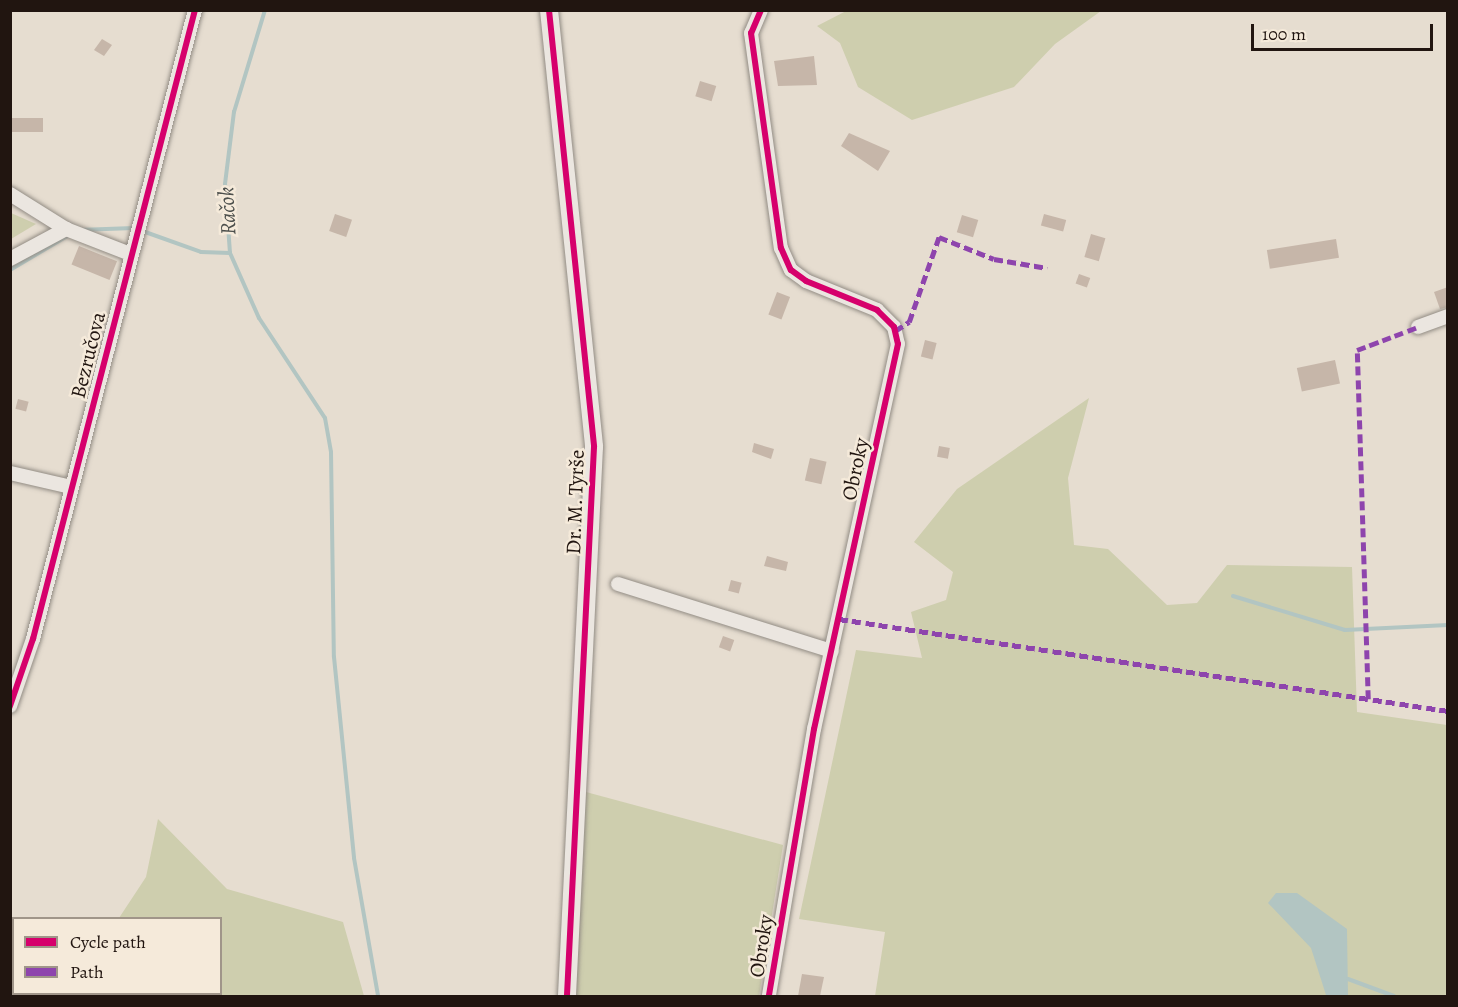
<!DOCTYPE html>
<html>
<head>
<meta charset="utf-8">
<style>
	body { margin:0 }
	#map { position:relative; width:1458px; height:1007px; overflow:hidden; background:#e6ddd0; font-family:Alegreya,serif }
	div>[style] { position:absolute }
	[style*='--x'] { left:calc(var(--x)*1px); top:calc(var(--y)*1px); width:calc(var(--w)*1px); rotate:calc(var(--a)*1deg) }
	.green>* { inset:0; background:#ceceae }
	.water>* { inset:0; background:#b2c5c2 }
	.stream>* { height:4px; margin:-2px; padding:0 2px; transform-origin:2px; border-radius:2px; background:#b2c5c2 }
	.building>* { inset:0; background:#c6b6a9; transform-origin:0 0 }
	.roads { filter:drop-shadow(0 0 2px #928c84) drop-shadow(0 0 2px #928c84) }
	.street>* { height:14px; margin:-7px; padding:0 7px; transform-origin:7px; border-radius:7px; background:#ebe6e0 }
	.secondary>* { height:18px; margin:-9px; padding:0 9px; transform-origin:9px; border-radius:9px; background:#ebe6e0 }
	.quiet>* { height:4.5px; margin-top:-2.25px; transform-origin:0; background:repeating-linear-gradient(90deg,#8e44ad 0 9px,transparent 0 13.5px) }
	.cycleway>* { height:6px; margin:-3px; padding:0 3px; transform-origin:3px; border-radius:3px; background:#d6006c }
	span { translate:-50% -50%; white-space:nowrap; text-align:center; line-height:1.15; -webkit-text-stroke:5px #f5eada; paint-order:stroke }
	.street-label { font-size:21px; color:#211510 }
	.water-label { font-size:22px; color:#4c4f4c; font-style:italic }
	.frame { position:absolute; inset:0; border:12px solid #211510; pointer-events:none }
	.legend { position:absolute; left:12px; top:917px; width:210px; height:78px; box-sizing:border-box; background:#f5eada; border:2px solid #a09589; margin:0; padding:8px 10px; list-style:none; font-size:18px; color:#211510 }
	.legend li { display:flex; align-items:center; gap:12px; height:30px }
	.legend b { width:30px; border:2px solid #a09589 }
	.scale { position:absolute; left:1251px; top:24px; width:182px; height:27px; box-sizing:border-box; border:3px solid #211510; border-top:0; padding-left:8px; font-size:18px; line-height:21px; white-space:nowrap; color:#211510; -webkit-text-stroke:4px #f5eada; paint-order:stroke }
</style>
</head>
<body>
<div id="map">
	<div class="green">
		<i style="clip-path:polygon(848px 10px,1101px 10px,1101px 11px,1055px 44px,1014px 87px,912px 120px,858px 87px,840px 43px,817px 26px)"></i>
		<i style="clip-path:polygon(11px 213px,36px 224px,11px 239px)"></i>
		<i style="clip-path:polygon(1089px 398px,1068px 478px,1074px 545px,1108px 549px,1167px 605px,1197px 603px,1227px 565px,1352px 567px,1357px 712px,1447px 725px,1447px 996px,875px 996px,885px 932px,799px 919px,856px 650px,922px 658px,911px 612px,946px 600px,953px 572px,914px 542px,957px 489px)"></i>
		<i style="clip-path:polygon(586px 792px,783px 845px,759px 996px,574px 996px)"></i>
		<i style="clip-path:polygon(158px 819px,227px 889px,343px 922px,364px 996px,17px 996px,220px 994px,220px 918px,119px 918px,146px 877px)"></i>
	</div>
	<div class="water">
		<i style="clip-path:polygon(1276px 893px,1297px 893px,1347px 929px,1348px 996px,1326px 995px,1311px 948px,1268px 903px)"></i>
	</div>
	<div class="stream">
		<i style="--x:78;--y:230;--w:56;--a:-2"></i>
		<i style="--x:134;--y:228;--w:71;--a:19.7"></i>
		<i style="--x:201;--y:252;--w:29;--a:2"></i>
		<i style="--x:230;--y:253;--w:69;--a:-94.1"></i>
		<i style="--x:225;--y:184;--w:73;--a:-82.9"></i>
		<i style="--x:234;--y:112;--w:107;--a:-73.1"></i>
		<i style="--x:230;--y:253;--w:71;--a:66"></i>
		<i style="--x:259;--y:318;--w:120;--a:56.6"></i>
		<i style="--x:325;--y:418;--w:35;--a:80"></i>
		<i style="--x:331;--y:452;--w:205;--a:89.2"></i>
		<i style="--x:334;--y:657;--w:202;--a:84.3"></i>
		<i style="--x:354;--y:858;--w:140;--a:80.1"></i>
		<i style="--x:10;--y:270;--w:69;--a:-30.7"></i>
		<i style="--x:1233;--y:596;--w:117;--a:16.9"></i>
		<i style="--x:1345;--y:630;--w:103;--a:-2.8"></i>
		<i style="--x:1348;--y:979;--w:49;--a:20.3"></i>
	</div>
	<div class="building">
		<i style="clip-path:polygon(102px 39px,112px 45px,104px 56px,94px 50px)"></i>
		<i style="clip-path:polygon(814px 56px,817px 85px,778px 86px,774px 61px)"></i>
		<i style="left:700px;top:81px;width:17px;height:16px;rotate:17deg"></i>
		<i style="left:10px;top:118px;width:33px;height:14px"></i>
		<i style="clip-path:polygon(849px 133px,890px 151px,878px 171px,841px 146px)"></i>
		<i style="left:335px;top:214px;width:18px;height:18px;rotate:19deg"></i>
		<i style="left:1044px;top:214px;width:23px;height:12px;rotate:15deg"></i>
		<i style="left:962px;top:215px;width:17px;height:18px;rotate:17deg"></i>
		<i style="left:1091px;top:234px;width:15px;height:24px;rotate:16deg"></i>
		<i style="left:1336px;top:239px;width:19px;height:70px;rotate:81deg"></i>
		<i style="left:79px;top:246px;width:41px;height:20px;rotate:22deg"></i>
		<i style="left:1079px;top:274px;width:12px;height:10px;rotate:20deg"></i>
		<i style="clip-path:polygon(1448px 287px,1448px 307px,1440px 309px,1434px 292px)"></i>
		<i style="left:777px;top:292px;width:14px;height:24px;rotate:21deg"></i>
		<i style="left:925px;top:340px;width:12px;height:17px;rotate:14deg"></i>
		<i style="left:1335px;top:360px;width:24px;height:39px;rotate:78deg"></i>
		<i style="left:18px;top:399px;width:11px;height:10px;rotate:15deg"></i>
		<i style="clip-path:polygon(754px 443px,774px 449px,771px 459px,752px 452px)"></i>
		<i style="left:939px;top:446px;width:11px;height:11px;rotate:10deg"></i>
		<i style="left:810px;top:458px;width:17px;height:23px;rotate:13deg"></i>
		<i style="clip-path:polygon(767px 556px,788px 562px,786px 571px,764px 566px)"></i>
		<i style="left:731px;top:580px;width:11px;height:11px;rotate:15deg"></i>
		<i style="left:723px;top:636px;width:12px;height:12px;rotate:20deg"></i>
		<i style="clip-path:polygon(802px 974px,824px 977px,820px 996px,798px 996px)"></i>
	</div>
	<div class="roads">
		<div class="street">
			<i style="--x:761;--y:10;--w:25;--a:113"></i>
			<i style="--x:751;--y:33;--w:217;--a:82.1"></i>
			<i style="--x:781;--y:248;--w:24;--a:66"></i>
			<i style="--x:791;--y:270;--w:19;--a:36"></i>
			<i style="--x:806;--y:281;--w:77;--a:22.2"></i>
			<i style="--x:877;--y:310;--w:24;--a:45"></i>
			<i style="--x:894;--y:327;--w:17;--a:77"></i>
			<i style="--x:898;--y:344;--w:394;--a:102.3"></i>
			<i style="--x:814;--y:729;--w:271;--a:99.6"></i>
			<i style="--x:10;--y:194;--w:66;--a:32"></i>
			<i style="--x:66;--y:229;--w:69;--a:21.3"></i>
			<i style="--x:10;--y:259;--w:64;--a:-28.2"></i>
			<i style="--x:1418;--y:327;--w:32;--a:-20"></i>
			<i style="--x:10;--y:473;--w:63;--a:12.9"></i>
			<i style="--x:618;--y:584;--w:224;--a:17.4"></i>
			<i style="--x:10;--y:706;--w:71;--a:-71.1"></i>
			<i style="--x:33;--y:639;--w:650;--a:-75.56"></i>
		</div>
		<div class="secondary">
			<i style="--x:549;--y:10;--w:439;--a:84.1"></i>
			<i style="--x:594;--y:447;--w:550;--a:92.82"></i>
		</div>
	</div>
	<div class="quiet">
		<i style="--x:895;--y:331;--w:17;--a:-33"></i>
		<i style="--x:909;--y:322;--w:90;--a:-70.6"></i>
		<i style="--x:939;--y:237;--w:59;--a:21.8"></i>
		<i style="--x:994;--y:259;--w:54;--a:9.6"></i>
		<i style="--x:839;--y:619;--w:616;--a:8.59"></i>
		<i style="--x:1368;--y:699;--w:349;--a:-91.8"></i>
		<i style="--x:1357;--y:350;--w:65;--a:-20.7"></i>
	</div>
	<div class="cycleway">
		<i style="--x:549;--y:10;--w:439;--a:84.1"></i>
		<i style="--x:594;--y:447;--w:550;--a:92.82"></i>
		<i style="--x:761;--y:10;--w:25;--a:113"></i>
		<i style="--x:751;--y:33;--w:217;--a:82.1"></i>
		<i style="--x:781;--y:248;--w:24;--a:66"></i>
		<i style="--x:791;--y:270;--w:19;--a:36"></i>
		<i style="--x:806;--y:281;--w:77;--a:22.2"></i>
		<i style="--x:877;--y:310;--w:24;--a:45"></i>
		<i style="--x:894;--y:327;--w:17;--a:77"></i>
		<i style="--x:898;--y:344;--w:394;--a:102.3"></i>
		<i style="--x:814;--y:729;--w:271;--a:99.6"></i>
		<i style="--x:10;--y:706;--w:71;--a:-71.1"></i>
		<i style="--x:33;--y:639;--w:650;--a:-75.56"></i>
	</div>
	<div class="street-label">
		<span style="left:88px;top:355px;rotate:-76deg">Bezručova</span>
		<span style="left:855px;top:469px;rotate:-78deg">Obroky</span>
		<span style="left:575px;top:502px;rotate:-88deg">Dr. M. Tyrše</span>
		<span style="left:761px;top:946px;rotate:-81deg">Obroky</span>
	</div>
	<div class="water-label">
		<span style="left:228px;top:211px;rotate:-93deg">Račok</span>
	</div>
	<div class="frame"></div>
	<ul class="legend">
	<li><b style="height:8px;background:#d6006c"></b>Cycle path</li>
	<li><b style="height:8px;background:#8e44ad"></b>Path</li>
	</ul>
	<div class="scale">100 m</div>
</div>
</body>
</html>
